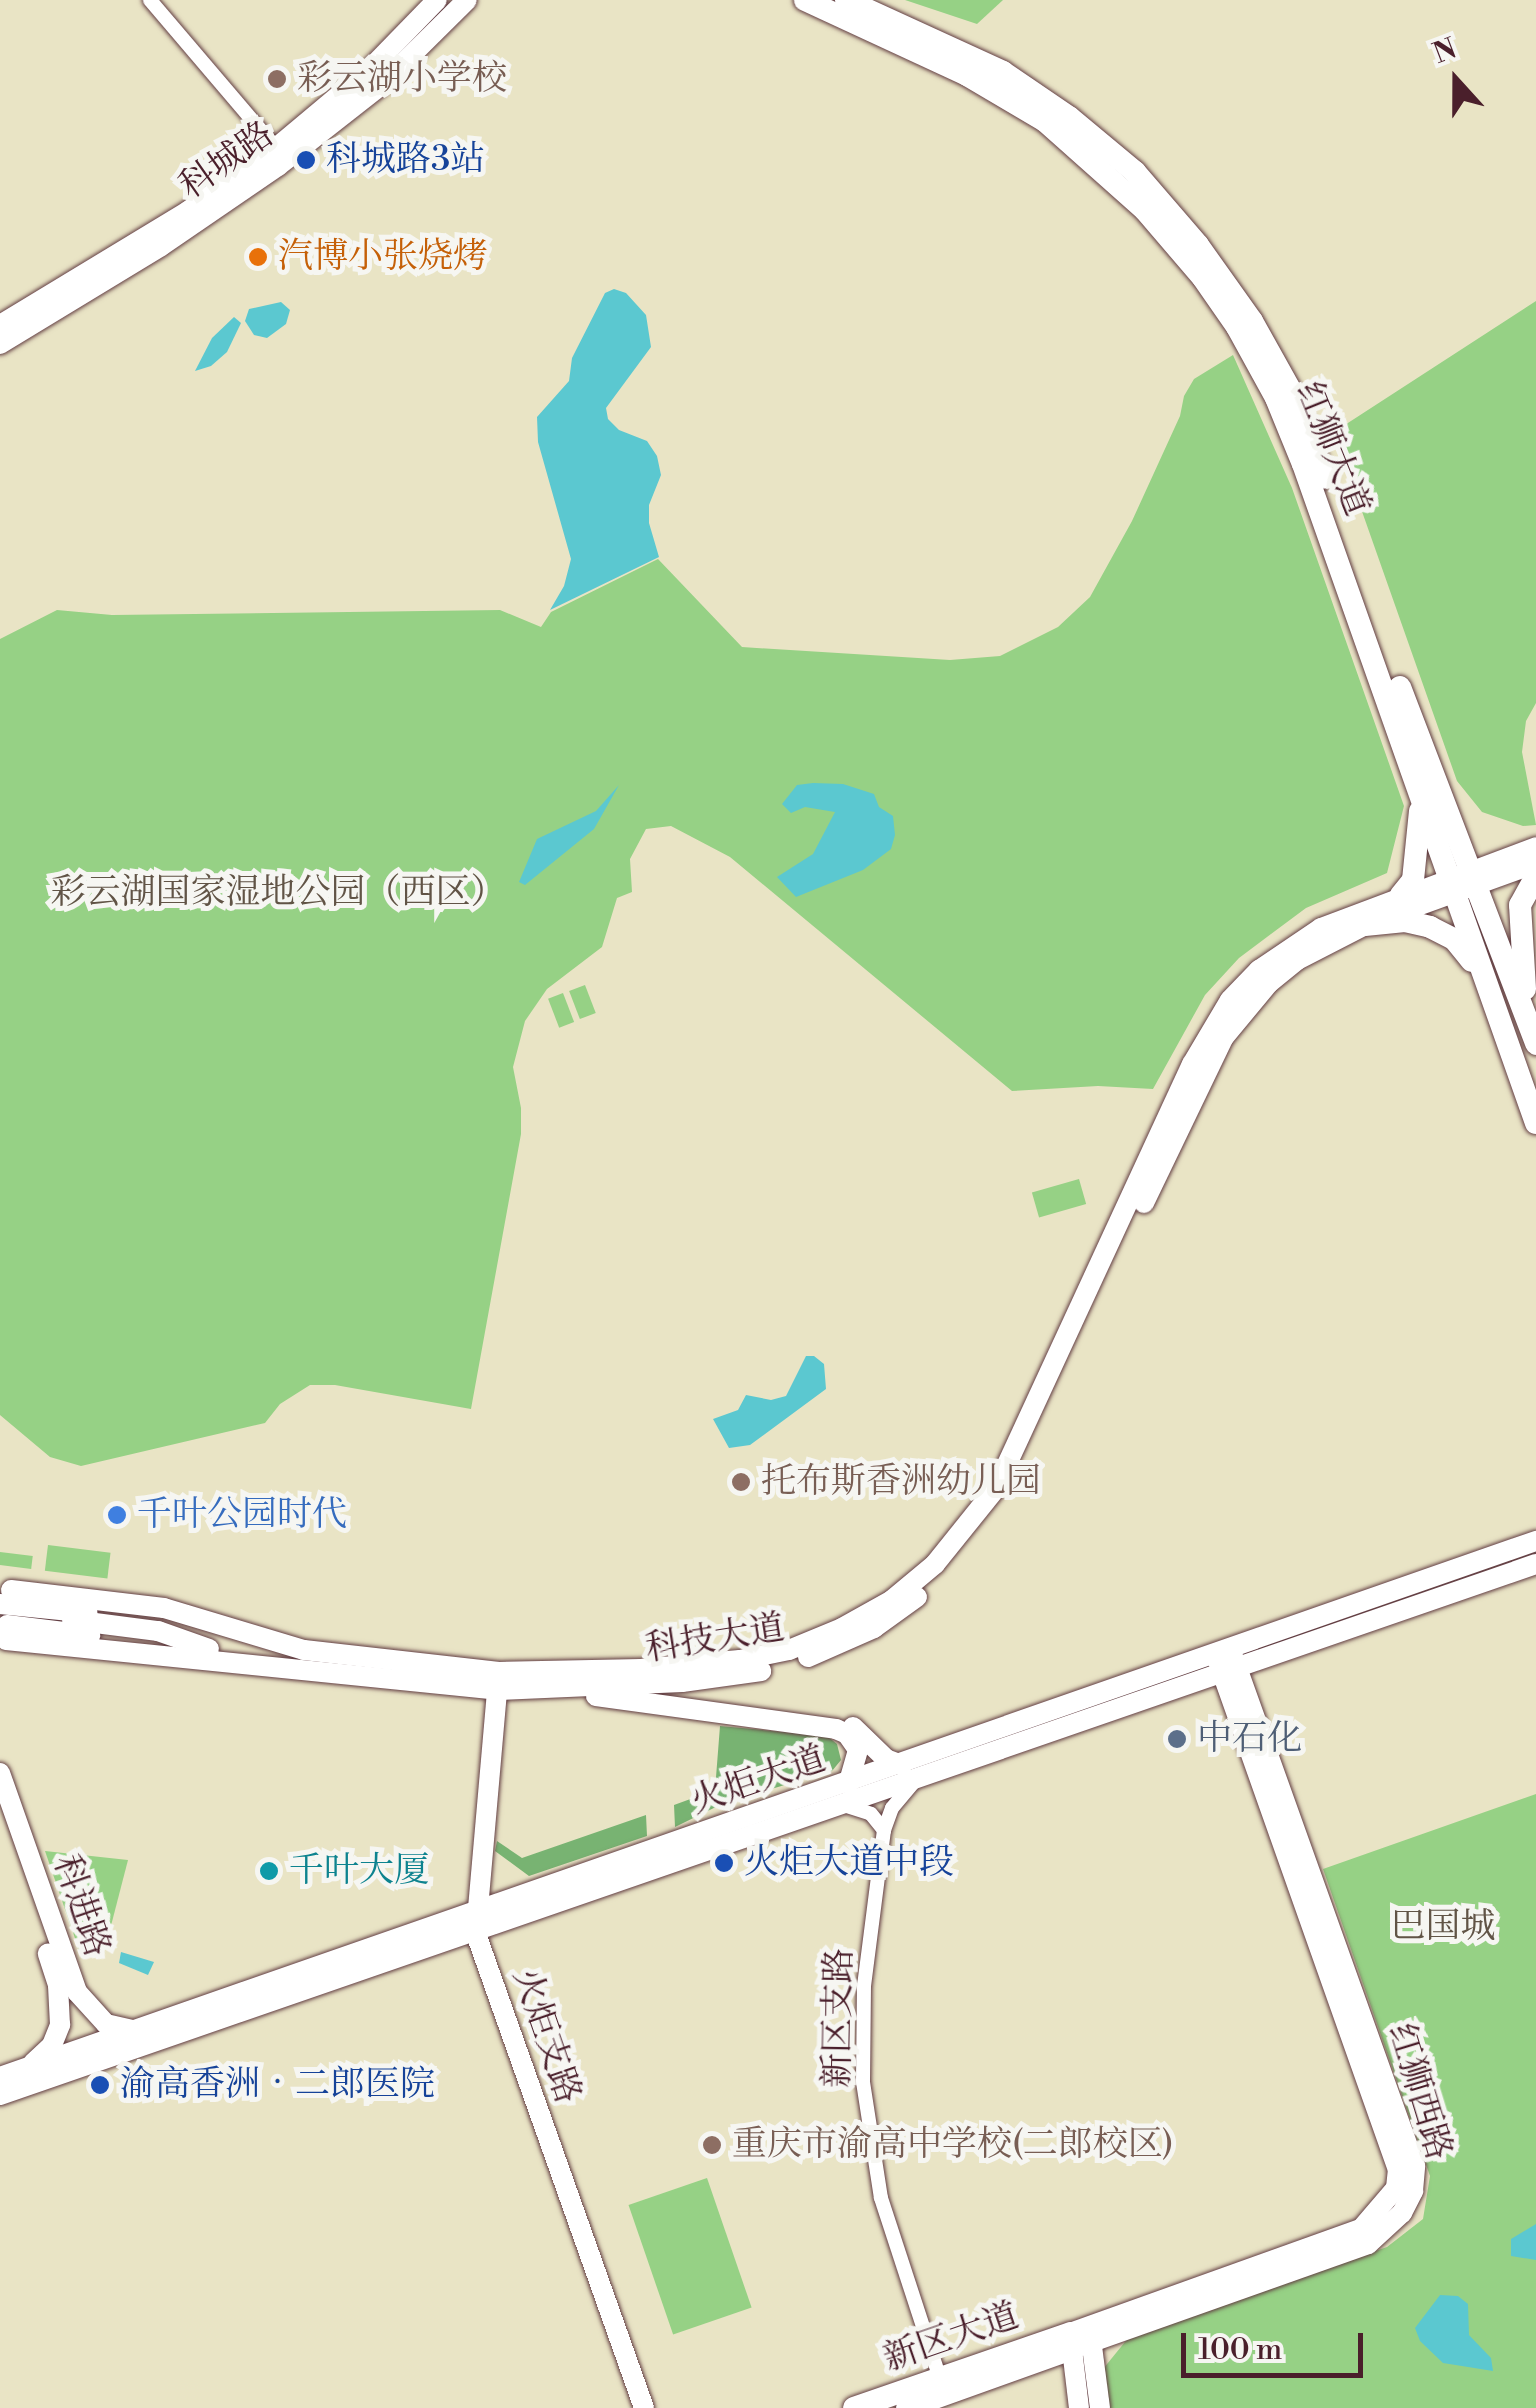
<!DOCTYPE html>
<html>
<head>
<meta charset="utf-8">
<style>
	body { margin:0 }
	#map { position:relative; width:1536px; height:2408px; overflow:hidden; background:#e9e4c5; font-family:"Libre Bodoni","Noto Serif SC",serif }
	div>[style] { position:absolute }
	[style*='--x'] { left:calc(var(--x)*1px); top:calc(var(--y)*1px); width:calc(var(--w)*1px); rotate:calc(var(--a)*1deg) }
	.green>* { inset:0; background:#96d185; transform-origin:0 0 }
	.forest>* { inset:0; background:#78b372 }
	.water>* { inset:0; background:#5bc8d0 }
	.roads { filter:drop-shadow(0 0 2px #623d42) drop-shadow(0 0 2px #623d42) }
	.street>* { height:14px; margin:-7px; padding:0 7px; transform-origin:7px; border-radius:7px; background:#fff }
	.secondary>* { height:20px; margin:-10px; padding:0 10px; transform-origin:10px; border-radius:10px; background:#fff }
	.primary>* { height:22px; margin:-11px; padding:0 11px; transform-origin:11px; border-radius:11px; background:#fff }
	.dots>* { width:28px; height:28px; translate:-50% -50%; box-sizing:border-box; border:5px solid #f6f6f2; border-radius:50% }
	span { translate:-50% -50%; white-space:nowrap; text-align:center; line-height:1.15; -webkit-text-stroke:10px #f6f6f2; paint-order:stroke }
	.education-label { font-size:35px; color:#785e54 }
	.left { translate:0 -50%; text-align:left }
	.transit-label { font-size:35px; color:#164399 }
	.street-label { font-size:35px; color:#4a1f2b }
	.food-label { font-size:35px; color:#c56008 }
	.park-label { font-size:35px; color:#615446 }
	.shop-label { font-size:35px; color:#366cbe }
	.service-label { font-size:35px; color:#4e5e75 }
	.culture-label { font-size:35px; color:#0d838f }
	.north { position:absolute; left:1406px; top:30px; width:100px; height:100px; -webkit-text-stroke:8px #f6f6f2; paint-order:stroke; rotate:339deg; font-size:28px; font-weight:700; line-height:40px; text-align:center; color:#4a1f2b }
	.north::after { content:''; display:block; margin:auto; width:35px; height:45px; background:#4a1f2b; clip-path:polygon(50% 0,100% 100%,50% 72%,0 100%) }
	.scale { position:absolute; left:1181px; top:2333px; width:182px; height:45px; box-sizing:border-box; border:5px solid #4a1f2b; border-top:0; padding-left:12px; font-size:30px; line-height:35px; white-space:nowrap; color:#4a1f2b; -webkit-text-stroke:8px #f6f6f2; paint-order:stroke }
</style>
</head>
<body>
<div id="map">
	<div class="green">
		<i style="clip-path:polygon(905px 0,1003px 0,977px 24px)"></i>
		<i style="clip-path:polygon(1536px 301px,1536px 703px,1526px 721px,1522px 752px,1536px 825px,1523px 826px,1482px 812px,1457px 781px,1334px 432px)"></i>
		<i style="clip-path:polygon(1233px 355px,1292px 488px,1404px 806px,1387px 873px,1306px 908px,1239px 958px,1205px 995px,1153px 1089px,1098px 1086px,1012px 1091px,730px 857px,671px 826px,646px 829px,630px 859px,632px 892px,617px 898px,602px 947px,547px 989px,525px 1021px,513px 1067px,521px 1108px,521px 1134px,471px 1409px,335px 1385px,310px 1385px,280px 1404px,265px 1423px,81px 1466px,50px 1457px,0 1415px,0 639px,57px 610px,112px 615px,500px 610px,541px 627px,551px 612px,658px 559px,742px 647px,950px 660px,1000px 656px,1058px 627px,1090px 597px,1132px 521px,1180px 416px,1184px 396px,1194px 379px)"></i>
		<i style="left:585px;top:985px;width:30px;height:17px;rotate:69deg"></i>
		<i style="left:563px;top:993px;width:31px;height:16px;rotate:69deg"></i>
		<i style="left:1079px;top:1179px;width:26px;height:49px;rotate:74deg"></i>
		<i style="left:48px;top:1545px;width:63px;height:26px;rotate:7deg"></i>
		<i style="left:0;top:1552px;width:33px;height:13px;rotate:7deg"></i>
		<i style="clip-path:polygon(1536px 1794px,1536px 2408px,1107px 2408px,1103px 2369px,1129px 2337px,1387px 2247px,1423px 2219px,1430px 2176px,1323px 1869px)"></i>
		<i style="clip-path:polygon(45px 1851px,128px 1860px,106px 1945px,80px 1953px)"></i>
		<i style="left:707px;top:2178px;width:137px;height:83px;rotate:71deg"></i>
	</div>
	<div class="forest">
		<i style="clip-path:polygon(720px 1726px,827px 1736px,837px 1744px,841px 1760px,832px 1771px,724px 1803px,675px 1827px,674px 1805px,715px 1790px)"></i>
		<i style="clip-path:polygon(646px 1815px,647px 1836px,529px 1876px,495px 1851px,497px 1841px,522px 1858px)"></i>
	</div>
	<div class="water">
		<i style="clip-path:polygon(614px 289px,626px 293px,646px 315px,651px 347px,606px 408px,608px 419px,619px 430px,647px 441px,657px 456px,661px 475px,649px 505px,649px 523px,659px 557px,550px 610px,564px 586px,571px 559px,538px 442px,537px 417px,569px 381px,572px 358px,605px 293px)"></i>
		<i style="clip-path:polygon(281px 302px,290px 310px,286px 324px,267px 338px,254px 335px,245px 321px,249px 309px)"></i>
		<i style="clip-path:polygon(234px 317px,241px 323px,227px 352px,211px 366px,195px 371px,212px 338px)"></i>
		<i style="clip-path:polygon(813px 783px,843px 784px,874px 794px,879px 807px,893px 816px,895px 835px,891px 849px,863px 870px,796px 897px,777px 877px,813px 854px,835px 812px,805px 807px,791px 813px,782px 804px,797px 785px)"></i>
		<i style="clip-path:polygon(619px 785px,594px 829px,525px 885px,519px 882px,537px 839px,596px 811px)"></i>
		<i style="clip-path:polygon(806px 1356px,814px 1356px,824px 1364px,826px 1389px,750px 1445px,729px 1448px,713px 1419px,738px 1410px,746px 1395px,771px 1400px,786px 1396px)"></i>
		<i style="clip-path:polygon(121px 1952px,154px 1962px,148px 1975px,119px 1963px)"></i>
		<i style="clip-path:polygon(1536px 2224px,1536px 2260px,1511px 2256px,1511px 2239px)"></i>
		<i style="clip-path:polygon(1440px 2295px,1458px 2296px,1468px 2304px,1469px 2335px,1491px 2358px,1493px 2371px,1443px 2363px,1420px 2341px,1415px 2328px)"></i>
	</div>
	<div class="roads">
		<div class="street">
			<i style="--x:150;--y:0;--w:194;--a:49.6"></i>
			<i style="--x:844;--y:1805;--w:28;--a:18"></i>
			<i style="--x:871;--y:1814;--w:21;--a:51"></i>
			<i style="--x:884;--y:1830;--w:23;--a:-70"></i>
			<i style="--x:892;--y:1808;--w:35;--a:-50"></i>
			<i style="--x:884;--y:1830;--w:157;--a:97.3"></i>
			<i style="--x:864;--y:1986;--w:96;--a:90.6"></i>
			<i style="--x:863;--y:2082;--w:117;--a:81.2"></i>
			<i style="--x:881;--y:2198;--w:189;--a:71.9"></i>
		</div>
		<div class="secondary">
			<i style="--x:0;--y:325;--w:220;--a:-31.2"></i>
			<i style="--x:188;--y:211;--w:108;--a:-35.6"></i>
			<i style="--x:276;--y:148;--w:119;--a:-39.9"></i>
			<i style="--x:367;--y:72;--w:100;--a:-45.8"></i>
			<i style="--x:0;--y:344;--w:188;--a:-31.3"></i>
			<i style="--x:161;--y:246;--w:142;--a:-34.4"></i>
			<i style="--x:278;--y:166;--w:130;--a:-38.1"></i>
			<i style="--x:380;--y:86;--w:122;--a:-44.7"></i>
			<i style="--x:1144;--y:1203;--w:184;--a:-64.3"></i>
			<i style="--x:1224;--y:1037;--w:70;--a:-50.2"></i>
			<i style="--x:1269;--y:983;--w:36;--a:-39"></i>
			<i style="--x:1297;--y:960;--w:76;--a:-27.2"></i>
			<i style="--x:1365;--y:925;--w:182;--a:-19.9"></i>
			<i style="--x:11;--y:1590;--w:154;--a:6.7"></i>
			<i style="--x:164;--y:1608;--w:146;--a:16.7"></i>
			<i style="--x:304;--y:1650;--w:196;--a:6.4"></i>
			<i style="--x:499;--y:1672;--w:142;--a:-1.2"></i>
			<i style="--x:641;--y:1669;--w:99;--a:-5.2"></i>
			<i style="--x:740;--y:1660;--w:50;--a:-11.5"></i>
			<i style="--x:789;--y:1650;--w:57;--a:-22.5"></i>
			<i style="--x:842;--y:1628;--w:57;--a:-29.2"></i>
			<i style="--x:892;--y:1600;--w:56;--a:-39.9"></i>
			<i style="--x:935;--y:1564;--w:97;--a:-51.2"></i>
			<i style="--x:996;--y:1488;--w:467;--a:-65.2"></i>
			<i style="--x:1192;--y:1064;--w:74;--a:-59.3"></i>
			<i style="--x:1230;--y:1000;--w:42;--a:-46"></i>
			<i style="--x:1259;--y:970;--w:75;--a:-34.1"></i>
			<i style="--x:1321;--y:928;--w:230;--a:-20.6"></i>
			<i style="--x:0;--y:1604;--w:88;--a:5.8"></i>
			<i style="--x:72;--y:1620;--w:87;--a:7.3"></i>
			<i style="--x:158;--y:1631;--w:54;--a:19.4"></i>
			<i style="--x:7;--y:1625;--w:84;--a:6.9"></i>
			<i style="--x:6;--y:1640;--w:494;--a:5.8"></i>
			<i style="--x:497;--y:1690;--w:185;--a:-2.5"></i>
			<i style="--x:682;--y:1682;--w:80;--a:-7.9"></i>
			<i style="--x:808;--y:1657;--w:72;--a:-23.7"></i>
			<i style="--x:874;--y:1628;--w:53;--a:-35.8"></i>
			<i style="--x:498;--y:1680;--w:255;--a:95"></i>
			<i style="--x:476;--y:1934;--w:503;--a:70.48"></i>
			<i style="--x:596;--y:1696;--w:242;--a:7.8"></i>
			<i style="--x:836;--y:1729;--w:12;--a:24"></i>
			<i style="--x:847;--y:1734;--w:19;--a:55"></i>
			<i style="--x:858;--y:1750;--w:35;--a:106"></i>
			<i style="--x:853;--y:1727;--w:46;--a:44.1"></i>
			<i style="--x:886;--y:1759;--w:17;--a:21"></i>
			<i style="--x:0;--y:1773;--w:232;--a:70.6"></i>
			<i style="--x:77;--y:1992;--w:43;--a:47.8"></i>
			<i style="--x:106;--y:2024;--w:27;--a:13"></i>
			<i style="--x:33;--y:2063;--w:26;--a:-43"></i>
			<i style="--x:52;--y:2045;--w:22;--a:-68"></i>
			<i style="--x:60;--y:2025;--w:40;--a:-92.9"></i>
			<i style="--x:58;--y:1985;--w:33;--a:-108"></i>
			<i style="--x:0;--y:2077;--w:1627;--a:-19.24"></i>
			<i style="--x:0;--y:2095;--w:1625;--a:-19.07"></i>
			<i style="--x:1090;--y:2331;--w:78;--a:82.6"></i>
			<i style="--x:1072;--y:2349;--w:314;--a:-19.5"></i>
			<i style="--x:1368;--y:2244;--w:46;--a:-42.4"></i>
			<i style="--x:1402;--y:2213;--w:25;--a:-63"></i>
			<i style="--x:1413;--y:2191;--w:25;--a:-85"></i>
			<i style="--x:1415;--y:2166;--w:538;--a:-109.65"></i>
			<i style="--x:1079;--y:2408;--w:76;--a:-96.8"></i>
			<i style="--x:1070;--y:2333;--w:309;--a:-19.7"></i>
			<i style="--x:1361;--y:2229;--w:54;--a:-49.5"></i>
			<i style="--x:1396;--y:2188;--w:18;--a:-84"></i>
			<i style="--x:1398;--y:2170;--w:540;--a:-109.48"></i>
		</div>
		<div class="primary">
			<i style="--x:805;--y:0;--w:179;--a:24.8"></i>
			<i style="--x:967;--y:75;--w:91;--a:30.5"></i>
			<i style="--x:1045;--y:121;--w:134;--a:41.7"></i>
			<i style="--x:1145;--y:210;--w:89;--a:49.5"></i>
			<i style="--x:1203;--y:278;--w:60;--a:55.2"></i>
			<i style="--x:1237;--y:327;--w:81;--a:61.2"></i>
			<i style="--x:1276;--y:398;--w:71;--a:67.8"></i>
			<i style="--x:1303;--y:464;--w:699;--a:70.53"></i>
			<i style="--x:846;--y:0;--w:173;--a:24.6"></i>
			<i style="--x:1003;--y:72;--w:80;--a:34.3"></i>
			<i style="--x:1069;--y:117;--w:86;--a:39.8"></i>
			<i style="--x:1135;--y:172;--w:96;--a:49.2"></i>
			<i style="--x:1198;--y:245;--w:93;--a:54.6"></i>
			<i style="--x:1252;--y:321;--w:80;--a:60.9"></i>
			<i style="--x:1291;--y:391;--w:93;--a:68.7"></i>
			<i style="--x:1400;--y:687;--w:382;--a:69.1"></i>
			<i style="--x:1401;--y:895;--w:19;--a:-51"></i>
			<i style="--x:1413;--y:880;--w:69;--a:-84.2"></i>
			<i style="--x:1365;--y:925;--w:40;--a:-5.7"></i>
			<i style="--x:1405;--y:921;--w:26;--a:13"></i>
			<i style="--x:1430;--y:927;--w:27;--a:27"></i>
			<i style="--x:1454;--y:939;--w:28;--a:51"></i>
			<i style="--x:1525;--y:989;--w:84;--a:-93.4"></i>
			<i style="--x:1520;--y:905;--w:33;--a:-61"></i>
			<i style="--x:854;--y:2408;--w:229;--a:-19.1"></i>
			<i style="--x:907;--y:2408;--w:175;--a:-19.7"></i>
		</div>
	</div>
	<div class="dots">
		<i style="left:277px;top:79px;background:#8d6e63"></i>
		<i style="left:306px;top:160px;background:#1a4fb4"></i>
		<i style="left:258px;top:257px;background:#e8710a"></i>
		<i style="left:741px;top:1482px;background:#8d6e63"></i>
		<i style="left:117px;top:1515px;background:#3f7fe0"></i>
		<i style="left:1177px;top:1739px;background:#5c6f8a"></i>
		<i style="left:724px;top:1863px;background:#1a4fb4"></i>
		<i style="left:269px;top:1871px;background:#0f9aa8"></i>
		<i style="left:100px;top:2085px;background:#1a4fb4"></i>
		<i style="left:712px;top:2145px;background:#8d6e63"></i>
	</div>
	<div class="education-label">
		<span class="left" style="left:297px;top:79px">彩云湖小学校</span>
		<span class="left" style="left:761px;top:1482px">托布斯香洲幼儿园</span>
		<span class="left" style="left:732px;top:2145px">重庆市渝高中学校(二郎校区)</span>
	</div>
	<div class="transit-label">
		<span class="left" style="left:326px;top:160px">科城路3站</span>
		<span class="left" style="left:744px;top:1863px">火炬大道中段</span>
		<span class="left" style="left:120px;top:2085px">渝高香洲‧二郎医院</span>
	</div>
	<div class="street-label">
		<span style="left:227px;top:161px;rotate:-35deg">科城路</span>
		<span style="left:1332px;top:449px;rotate:68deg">红狮大道</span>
		<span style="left:715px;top:1639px;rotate:-9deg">科技大道</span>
		<span style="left:758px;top:1781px;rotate:-19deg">火炬大道</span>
		<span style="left:81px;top:1906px;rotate:71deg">科进路</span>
		<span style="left:839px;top:2018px;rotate:-89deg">新区支路</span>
		<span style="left:546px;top:2036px;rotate:71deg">火炬支路</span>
		<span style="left:1419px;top:2092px;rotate:73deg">红狮西路</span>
		<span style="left:951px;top:2338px;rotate:-19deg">新区大道</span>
	</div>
	<div class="food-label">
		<span class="left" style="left:278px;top:257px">汽博小张烧烤</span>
	</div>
	<div class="park-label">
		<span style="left:278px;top:893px">彩云湖国家湿地公园（西区）</span>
		<span style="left:1443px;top:1927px">巴国城</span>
	</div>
	<div class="shop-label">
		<span class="left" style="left:137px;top:1515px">千叶公园时代</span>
	</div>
	<div class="service-label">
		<span class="left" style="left:1197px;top:1739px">中石化</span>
	</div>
	<div class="culture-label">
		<span class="left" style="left:289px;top:1871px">千叶大厦</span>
	</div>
	<div class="north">N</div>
	<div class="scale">100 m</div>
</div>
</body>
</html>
